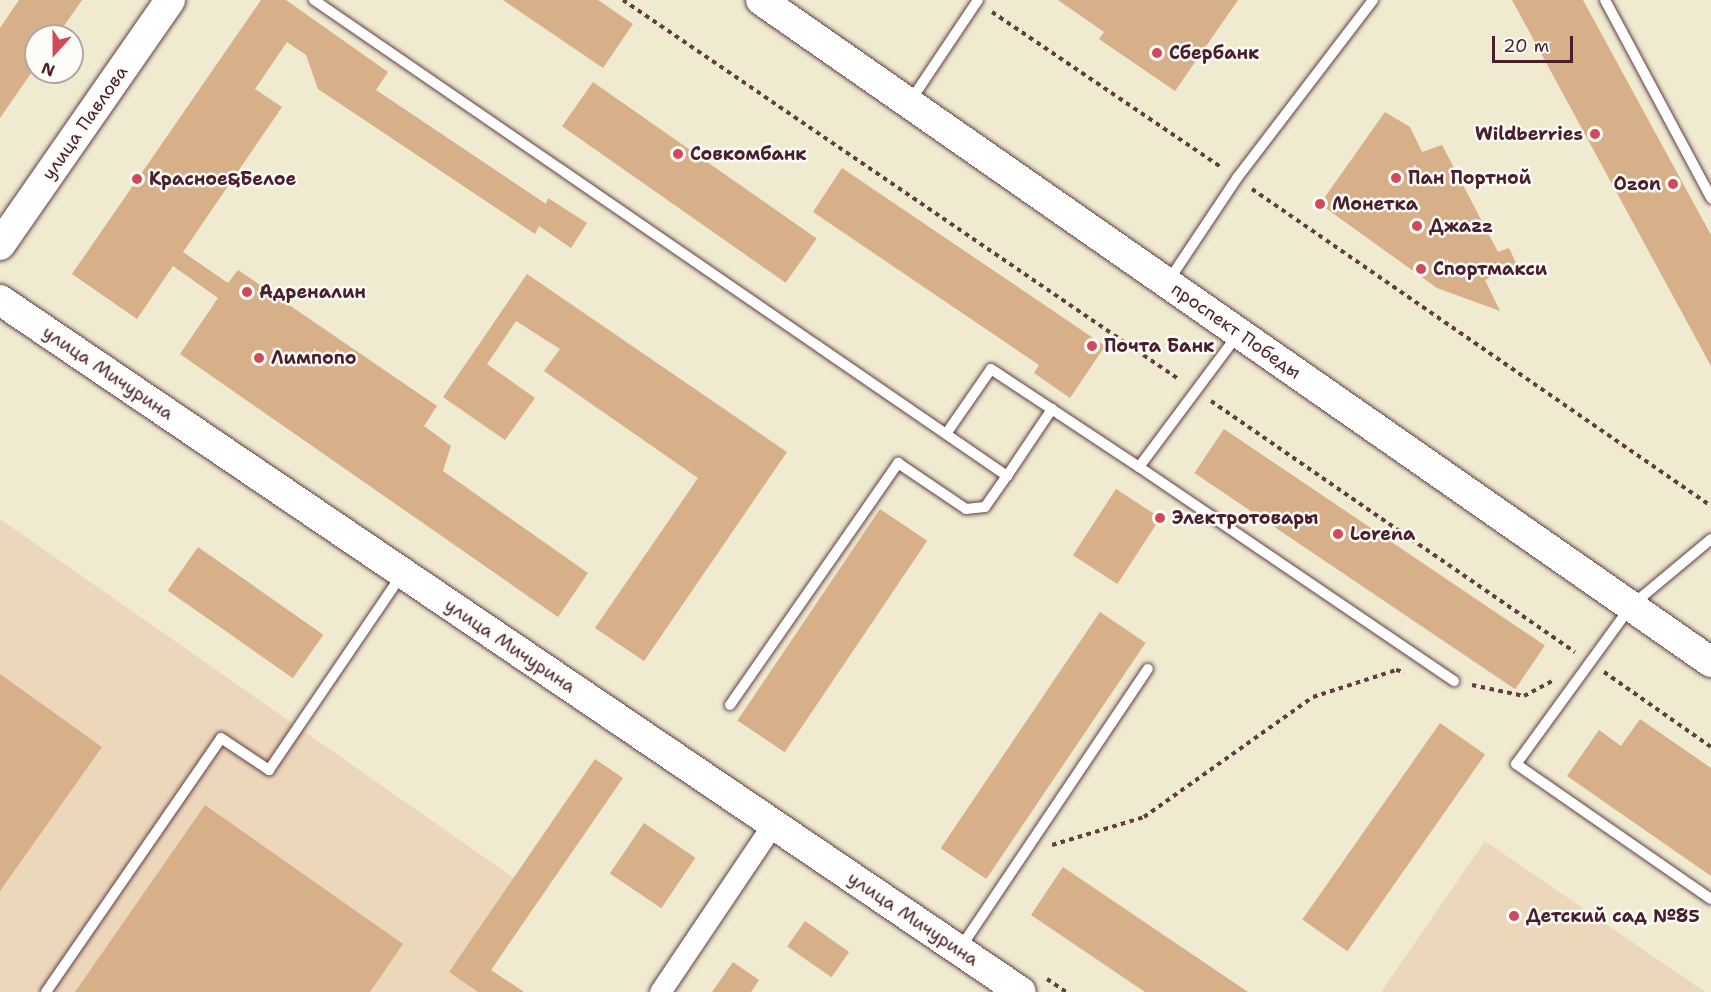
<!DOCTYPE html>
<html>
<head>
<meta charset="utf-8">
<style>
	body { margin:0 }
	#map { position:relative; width:1711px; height:992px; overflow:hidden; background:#efead0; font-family:"Shantell Sans",sans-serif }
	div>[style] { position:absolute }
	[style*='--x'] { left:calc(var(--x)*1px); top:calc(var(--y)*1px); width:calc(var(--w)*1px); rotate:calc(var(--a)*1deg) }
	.built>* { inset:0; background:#edd7bb }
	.building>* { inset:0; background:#d7af88; transform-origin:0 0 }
	.path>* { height:4px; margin-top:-2px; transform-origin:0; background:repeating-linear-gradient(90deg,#633d44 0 4.5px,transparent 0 9px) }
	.roads { filter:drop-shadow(0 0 2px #633d44) drop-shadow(0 0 2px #633d44) }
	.lane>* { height:10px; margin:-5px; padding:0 5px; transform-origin:5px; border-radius:5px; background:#fff }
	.street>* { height:21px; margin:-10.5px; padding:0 10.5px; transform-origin:10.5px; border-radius:10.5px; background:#fff }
	.secondary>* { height:30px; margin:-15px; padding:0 15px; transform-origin:15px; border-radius:15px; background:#fff }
	.dots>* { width:16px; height:16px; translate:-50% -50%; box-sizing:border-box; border:3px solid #fdfcf7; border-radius:50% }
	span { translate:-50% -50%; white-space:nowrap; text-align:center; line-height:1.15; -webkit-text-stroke:5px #fdfcf7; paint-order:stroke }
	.poi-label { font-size:18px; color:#4a1f2b; font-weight:700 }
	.left { translate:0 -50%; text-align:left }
	.right { translate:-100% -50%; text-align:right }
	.street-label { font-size:18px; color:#4a1f2b }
	.north { position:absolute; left:24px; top:24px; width:60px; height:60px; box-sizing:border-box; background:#fdfcf7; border:2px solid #b5a4a5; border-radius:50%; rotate:201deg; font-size:16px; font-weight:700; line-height:24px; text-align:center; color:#4a1f2b }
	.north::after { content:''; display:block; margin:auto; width:21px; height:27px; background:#d1495b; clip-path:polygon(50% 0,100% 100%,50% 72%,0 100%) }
	.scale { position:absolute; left:1492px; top:36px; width:81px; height:27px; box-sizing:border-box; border:3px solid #4a1f2b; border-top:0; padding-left:8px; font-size:18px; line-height:21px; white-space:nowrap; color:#4a1f2b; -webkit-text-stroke:4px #fdfcf7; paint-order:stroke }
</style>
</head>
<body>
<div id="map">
	<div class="built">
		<i style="clip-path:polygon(0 519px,514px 878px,449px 972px,478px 992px,0 992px)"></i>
		<i style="clip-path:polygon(1485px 841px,1705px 992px,1381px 992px)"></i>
	</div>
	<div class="building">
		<i style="clip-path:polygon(19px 0,82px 0,57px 36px,36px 36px,36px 66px,0 118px,0 28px)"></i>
		<i style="clip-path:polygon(261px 0,286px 0,388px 72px,376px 90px,546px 204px,548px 198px,587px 223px,571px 248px,539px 226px,535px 234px,318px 89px,306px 55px,287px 42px,255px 89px,282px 107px,183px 252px,228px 283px,238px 270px,437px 406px,424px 426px,451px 446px,443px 471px,588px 573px,558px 617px,180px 354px,218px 298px,173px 266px,137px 319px,72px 274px)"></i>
		<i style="clip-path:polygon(503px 0,598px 0,633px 24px,603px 68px)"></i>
		<i style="clip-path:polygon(1058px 0,1238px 0,1175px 91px,1099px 39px,1104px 32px)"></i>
		<i style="clip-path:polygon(1512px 0,1583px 0,1711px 235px,1711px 366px)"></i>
		<i style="left:593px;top:82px;width:273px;height:54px;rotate:35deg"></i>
		<i style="clip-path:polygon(1385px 112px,1410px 127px,1422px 152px,1442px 145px,1498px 252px,1509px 248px,1517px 265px,1485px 280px,1500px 311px,1437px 288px,1320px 204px)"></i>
		<i style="clip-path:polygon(842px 168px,1105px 346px,1070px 398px,1034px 373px,1039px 365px,813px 212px)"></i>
		<i style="clip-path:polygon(527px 274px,787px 452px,644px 661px,595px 628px,698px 478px,544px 371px,560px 349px,516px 321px,487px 364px,535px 398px,505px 440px,443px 397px)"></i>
		<i style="left:1224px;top:429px;width:387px;height:53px;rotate:34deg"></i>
		<i style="left:1116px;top:489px;width:53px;height:79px;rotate:33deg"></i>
		<i style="left:880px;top:509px;width:57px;height:255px;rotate:34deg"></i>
		<i style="left:198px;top:547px;width:153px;height:53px;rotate:35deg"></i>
		<i style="left:1100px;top:612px;width:55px;height:285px;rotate:34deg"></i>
		<i style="clip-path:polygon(0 674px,102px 747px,0 891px)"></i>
		<i style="clip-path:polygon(1640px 719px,1711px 768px,1711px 876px,1567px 776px,1599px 730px,1621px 746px)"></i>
		<i style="left:1440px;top:723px;width:55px;height:240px;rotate:35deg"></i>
		<i style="clip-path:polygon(595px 759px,623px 778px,491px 970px,524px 992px,478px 992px,449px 972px)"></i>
		<i style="clip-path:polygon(205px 805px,403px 944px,370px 992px,75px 992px)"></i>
		<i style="left:644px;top:823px;width:62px;height:61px;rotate:34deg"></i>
		<i style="clip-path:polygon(1063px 867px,1248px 992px,1145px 992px,1031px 915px)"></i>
		<i style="left:805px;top:921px;width:54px;height:31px;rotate:35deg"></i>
		<i style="clip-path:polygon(733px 962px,759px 980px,751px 992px,712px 992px)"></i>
	</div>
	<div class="path">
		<i style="--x:623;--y:0;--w:674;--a:34.3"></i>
		<i style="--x:992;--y:12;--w:278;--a:34.1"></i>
		<i style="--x:1252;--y:189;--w:558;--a:34.63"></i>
		<i style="--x:1211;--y:401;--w:442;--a:34.6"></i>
		<i style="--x:1604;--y:672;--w:131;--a:35"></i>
		<i style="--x:1472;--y:685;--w:53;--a:11.9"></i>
		<i style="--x:1524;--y:696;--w:32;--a:-28"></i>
		<i style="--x:1052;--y:845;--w:96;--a:-16.9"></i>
		<i style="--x:1144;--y:817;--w:207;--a:-35.4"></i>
		<i style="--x:1313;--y:697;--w:87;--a:-18"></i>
		<i style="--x:1396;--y:670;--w:9;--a:13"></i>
		<i style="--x:1047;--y:979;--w:23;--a:34"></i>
	</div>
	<div class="roads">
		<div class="lane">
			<i style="--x:314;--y:0;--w:841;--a:34.48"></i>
			<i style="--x:1007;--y:476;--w:81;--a:-56.1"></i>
			<i style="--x:1605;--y:0;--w:225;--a:61.8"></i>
			<i style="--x:909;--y:103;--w:124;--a:-56.2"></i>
			<i style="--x:1169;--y:280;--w:123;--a:-56.3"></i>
			<i style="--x:1237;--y:178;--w:224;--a:-52.6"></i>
			<i style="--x:946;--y:434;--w:79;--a:-55.3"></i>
			<i style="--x:991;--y:369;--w:178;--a:33.5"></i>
			<i style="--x:1139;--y:467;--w:166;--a:-53.3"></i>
			<i style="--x:1139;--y:467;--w:381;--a:34.2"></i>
			<i style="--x:1711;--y:539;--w:104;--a:140.1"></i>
			<i style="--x:1631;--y:606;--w:195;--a:126"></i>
			<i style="--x:1516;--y:764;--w:237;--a:34.7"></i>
			<i style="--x:730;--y:705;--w:295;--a:-55.2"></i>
			<i style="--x:898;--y:463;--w:82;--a:34.1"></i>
			<i style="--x:966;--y:509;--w:19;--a:-6"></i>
			<i style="--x:985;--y:507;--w:38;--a:-55"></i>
			<i style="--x:961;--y:947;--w:335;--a:-56.1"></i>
			<i style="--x:46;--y:992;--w:308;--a:-55.4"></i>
			<i style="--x:221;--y:738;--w:58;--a:33.7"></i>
			<i style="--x:269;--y:770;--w:238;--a:-55.8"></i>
		</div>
		<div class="street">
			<i style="--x:660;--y:992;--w:202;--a:-56.1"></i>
		</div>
		<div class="secondary">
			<i style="--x:761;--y:0;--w:1158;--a:34.87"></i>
			<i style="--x:0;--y:245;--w:298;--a:-55.2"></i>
			<i style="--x:0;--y:300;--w:1233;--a:34.13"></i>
		</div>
	</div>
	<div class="dots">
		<i style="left:1157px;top:53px;background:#d1495b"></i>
		<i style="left:1595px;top:134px;background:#d1495b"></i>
		<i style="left:678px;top:154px;background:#d1495b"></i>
		<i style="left:1396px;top:178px;background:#d1495b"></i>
		<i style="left:137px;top:179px;background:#d1495b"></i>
		<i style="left:1673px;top:184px;background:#d1495b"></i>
		<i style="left:1320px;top:204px;background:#d1495b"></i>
		<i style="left:1417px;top:226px;background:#d1495b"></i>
		<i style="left:1421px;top:269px;background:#d1495b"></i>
		<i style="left:247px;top:292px;background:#d1495b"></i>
		<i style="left:1092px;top:346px;background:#d1495b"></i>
		<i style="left:259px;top:358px;background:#d1495b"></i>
		<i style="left:1160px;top:518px;background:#d1495b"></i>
		<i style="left:1338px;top:534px;background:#d1495b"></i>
		<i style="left:1514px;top:916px;background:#d1495b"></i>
	</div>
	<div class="poi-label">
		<span class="left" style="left:1169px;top:53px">Сбербанк</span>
		<span class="right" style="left:1583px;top:134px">Wildberries</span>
		<span class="left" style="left:690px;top:154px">Совкомбанк</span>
		<span class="left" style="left:1408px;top:178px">Пан Портной</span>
		<span class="left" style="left:149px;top:179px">Красное&amp;Белое</span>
		<span class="right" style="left:1661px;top:184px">Ozon</span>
		<span class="left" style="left:1332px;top:204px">Монетка</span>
		<span class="left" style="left:1429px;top:226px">Джаzz</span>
		<span class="left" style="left:1433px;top:269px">Спортмакси</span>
		<span class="left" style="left:259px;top:292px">Адреналин</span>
		<span class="left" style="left:1104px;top:346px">Почта Банк</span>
		<span class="left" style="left:271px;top:358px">Лимпопо</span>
		<span class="left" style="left:1172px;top:518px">Электротовары</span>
		<span class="left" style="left:1350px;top:534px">Lorena</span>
		<span class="left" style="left:1526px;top:916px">Детский сад №85</span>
	</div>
	<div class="street-label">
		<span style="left:85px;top:123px;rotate:-55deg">улица Павлова</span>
		<span style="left:1236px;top:331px;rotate:35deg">проспект Победы</span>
		<span style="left:108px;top:373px;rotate:34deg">улица Мичурина</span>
		<span style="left:510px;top:646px;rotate:34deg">улица Мичурина</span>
		<span style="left:913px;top:919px;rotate:34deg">улица Мичурина</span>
	</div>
	<div class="north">N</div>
	<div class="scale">20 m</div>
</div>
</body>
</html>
